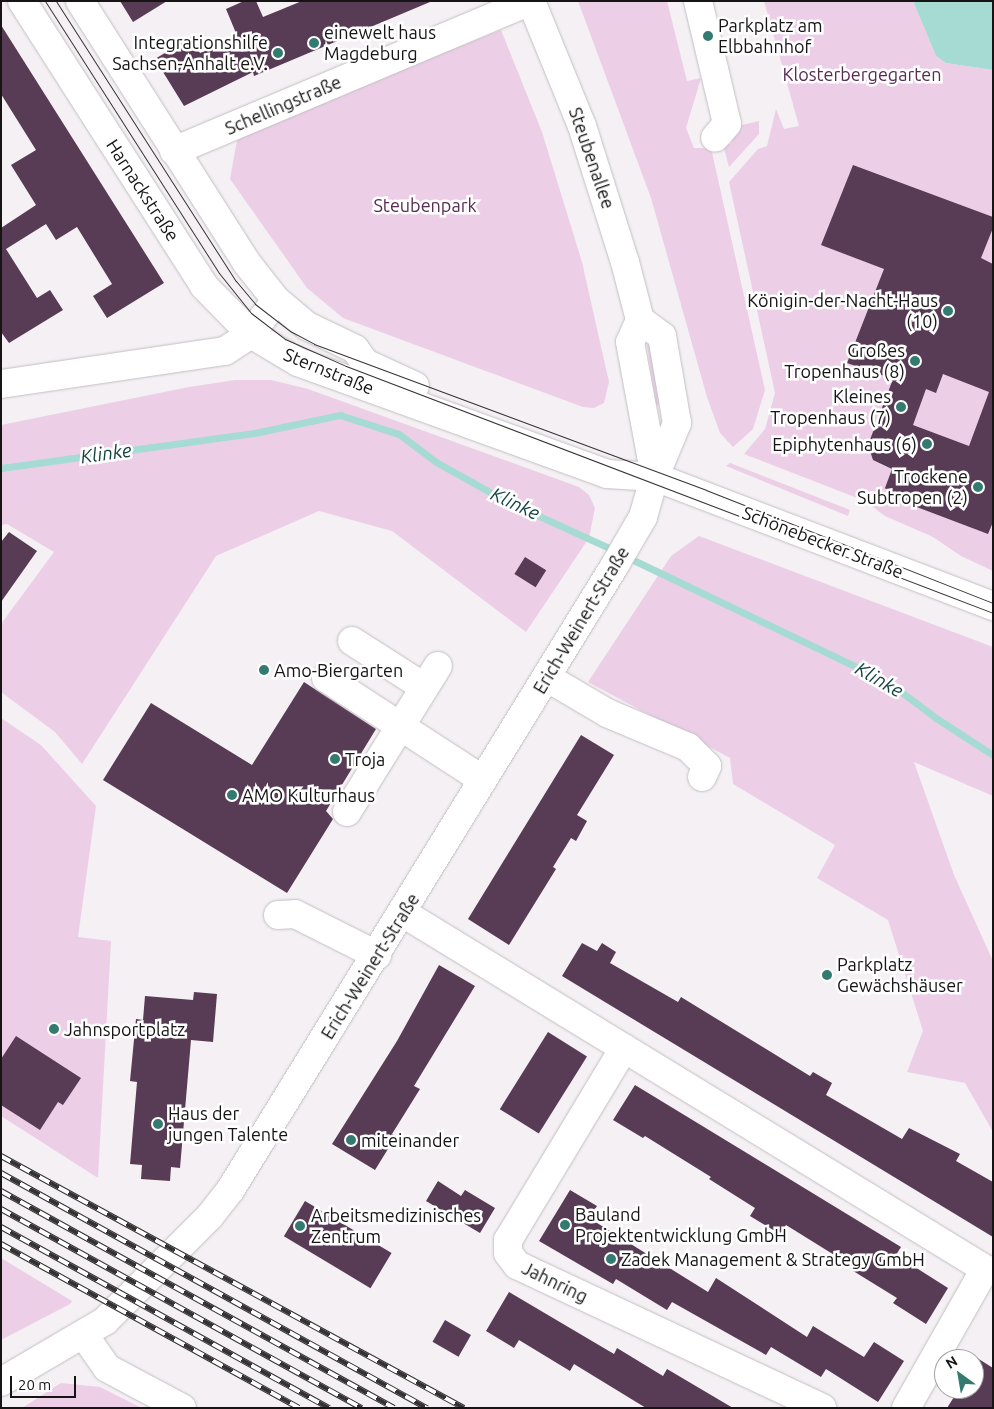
<!DOCTYPE html>
<html>
<head>
<meta charset="utf-8">
<style>
	body { margin:0 }
	#map { position:relative; width:994px; height:1409px; overflow:hidden; background:#f4f0f3; font-family:Ubuntu,sans-serif }
	div>[style] { position:absolute }
	[style*='--x'] { left:calc(var(--x)*1px); top:calc(var(--y)*1px); width:calc(var(--w)*1px); rotate:calc(var(--a)*1deg) }
	.green>* { inset:0; background:#eccfe7 }
	.water>* { inset:0; background:#a5dbd3 }
	.stream>* { height:7px; margin:-3.5px; padding:0 3.5px; transform-origin:3.5px; border-radius:3.5px; background:#a5dbd3 }
	.building>* { inset:0; background:#583b54; transform-origin:0 0 }
	.roads { filter:drop-shadow(0 0 1px #c2bec1) drop-shadow(0 0 1px #c2bec1) }
	.minor>* { height:28px; margin:-14px; padding:0 14px; transform-origin:14px; border-radius:14px; background:#fff }
	.major>* { height:28px; margin:-14px; padding:0 14px; transform-origin:14px; border-radius:14px; background:#fff }
	.tram>* { height:1px; margin:-0.5px; padding:0 0.5px; transform-origin:0.5px; border-radius:0.5px; background:#343233 }
	.rail>* { height:5.5px; margin-top:-2.75px; transform-origin:0; background:repeating-linear-gradient(90deg,#fff 0 11px,#343233 0 22px); box-sizing:border-box; border-block:1px solid #343233 }
	.dots>* { width:14px; height:14px; translate:-50% -50%; box-sizing:border-box; border:2px solid #fff; border-radius:50% }
	span { translate:-50% -50%; white-space:nowrap; text-align:center; line-height:1.15; -webkit-text-stroke:5px #fff; paint-order:stroke }
	.poi-label { font-size:18px; color:#161415 }
	.left { translate:0 -50%; text-align:left }
	.right { translate:-100% -50%; text-align:right }
	.park-label { font-size:18px; color:#572b52 }
	.street-label { font-size:18px; color:#161415 }
	.water-label { font-size:19px; color:#13433e; font-style:italic }
	.frame { position:absolute; inset:0; border:2px solid #161415; pointer-events:none }
	.north { position:absolute; left:934px; top:1349px; width:50px; height:50px; box-sizing:border-box; background:#fff; border:1px solid #a2a1a1; border-radius:50%; rotate:328deg; font-size:14px; font-weight:700; line-height:20px; text-align:center; color:#161415 }
	.north::after { content:''; display:block; margin:auto; width:18px; height:22px; background:#337a71; clip-path:polygon(50% 0,100% 100%,50% 72%,0 100%) }
	.scale { position:absolute; left:10px; top:1376px; width:66px; height:22px; box-sizing:border-box; border:2px solid #161415; border-top:0; padding-left:6px; font-size:15px; line-height:18px; white-space:nowrap; color:#161415; -webkit-text-stroke:4px #fff; paint-order:stroke }
</style>
</head>
<body>
<div id="map">
	<div class="green">
		<i style="clip-path:polygon(578px 1px,667px 1px,687px 81px,701px 78px,686px 128px,694px 148px,711px 148px,765px 390px,753px 429px,733px 447px,720px 433px,707px 397px,651px 198px)"></i>
		<i style="clip-path:polygon(764px 1px,913px 1px,936px 56px,946px 63px,993px 70px,993px 571px,961px 556px,933px 537px,885px 516px,865px 501px,744px 454px,765px 429px,775px 393px,729px 182px,758px 149px,767px 146px,776px 109px,784px 129px,799px 126px)"></i>
		<i style="clip-path:polygon(501px 30px,542px 132px,582px 262px,609px 382px,604px 403px,594px 408px,583px 407px,343px 318px,307px 288px,230px 179px,238px 135px)"></i>
		<i style="clip-path:polygon(759px 121px,759px 134px,729px 167px,723px 145px,731px 144px,738px 126px)"></i>
		<i style="clip-path:polygon(650px 343px,663px 405px,656px 405px,647px 345px)"></i>
		<i style="clip-path:polygon(235px 380px,271px 380px,308px 389px,579px 487px,589px 495px,595px 508px,589px 538px,526px 632px,392px 531px,319px 511px,216px 556px,82px 764px,55px 732px,1px 692px,1px 624px,54px 552px,7px 524px,1px 525px,1px 425px,189px 387px)"></i>
		<i style="clip-path:polygon(730px 463px,850px 510px,848px 516px,726px 466px)"></i>
		<i style="clip-path:polygon(699px 536px,993px 647px,993px 796px,914px 762px,954px 875px,993px 961px,993px 1132px,965px 1083px,907px 1072px,923px 1031px,888px 920px,817px 878px,835px 845px,733px 784px,730px 758px,588px 682px,671px 556px)"></i>
		<i style="clip-path:polygon(1px 718px,41px 745px,96px 806px,78px 937px,111px 941px,98px 1178px,1px 1116px)"></i>
		<i style="clip-path:polygon(1px 1258px,72px 1301px,70px 1304px,1px 1340px)"></i>
		<i style="clip-path:polygon(61px 1383px,100px 1387px,142px 1408px,22px 1408px)"></i>
	</div>
	<div class="water">
		<i style="clip-path:polygon(913px 1px,993px 1px,993px 70px,946px 63px,936px 56px)"></i>
	</div>
	<div class="stream">
		<i style="--x:1;--y:468;--w:260;--a:-7.9"></i>
		<i style="--x:259;--y:432;--w:83;--a:-11.9"></i>
		<i style="--x:340;--y:415;--w:62;--a:17.9"></i>
		<i style="--x:399;--y:434;--w:46;--a:37.1"></i>
		<i style="--x:436;--y:462;--w:78;--a:29.2"></i>
		<i style="--x:504;--y:500;--w:125;--a:24.5"></i>
		<i style="--x:627;--y:557;--w:289;--a:25.6"></i>
		<i style="--x:888;--y:682;--w:60;--a:36.9"></i>
		<i style="--x:936;--y:718;--w:68;--a:33"></i>
	</div>
	<div class="building">
		<i style="clip-path:polygon(120px 1px,167px 1px,133px 22px)"></i>
		<i style="clip-path:polygon(244px 1px,256px 1px,263px 17px,302px 1px,430px 2px,254px 76px,253px 72px,184px 106px,155px 59px,191px 37px,200px 53px,238px 38px,226px 9px)"></i>
		<i style="clip-path:polygon(1px 25px,164px 283px,107px 318px,93px 296px,112px 284px,77px 227px,56px 240px,46px 224px,6px 249px,37px 298px,50px 290px,63px 310px,9px 343px,1px 332px,1px 228px,36px 205px,11px 165px,36px 150px,1px 94px)"></i>
		<i style="clip-path:polygon(evenodd,853px 165px,993px 217px,993px 228px,981px 258px,993px 264px,993px 522px,988px 534px,893px 498px,885px 488px,892px 469px,873px 460px,868px 445px,893px 379px,847px 363px,884px 269px,821px 245px,853px 165px,943px 374px,989px 392px,969px 446px,913px 425px,926px 389px,936px 393px,943px 374px)"></i>
		<i style="clip-path:polygon(9px 532px,37px 551px,1px 602px,1px 542px)"></i>
		<i style="left:525px;top:557px;width:25px;height:20px;rotate:32deg"></i>
		<i style="clip-path:polygon(304px 682px,376px 729px,326px 811px,333px 819px,287px 893px,103px 780px,151px 703px,252px 765px)"></i>
		<i style="clip-path:polygon(581px 735px,614px 755px,577px 815px,587px 821px,576px 841px,571px 838px,553px 867px,556px 869px,509px 945px,468px 919px)"></i>
		<i style="clip-path:polygon(582px 943px,597px 951px,602px 943px,616px 952px,610px 963px,678px 1002px,681px 997px,810px 1076px,813px 1072px,832px 1083px,826px 1095px,902px 1139px,909px 1128px,960px 1154px,956px 1161px,993px 1182px,993px 1237px,562px 976px)"></i>
		<i style="clip-path:polygon(439px 965px,475px 986px,414px 1086px,420px 1089px,392px 1134px,396px 1136px,375px 1170px,332px 1144px,397px 1041px)"></i>
		<i style="clip-path:polygon(194px 992px,217px 994px,213px 1042px,191px 1040px,180px 1168px,171px 1167px,170px 1181px,141px 1179px,142px 1165px,130px 1164px,137px 1082px,130px 1081px,136px 1019px,143px 1020px,145px 996px,193px 1000px)"></i>
		<i style="left:548px;top:1032px;width:46px;height:91px;rotate:32deg"></i>
		<i style="clip-path:polygon(16px 1036px,81px 1078px,63px 1105px,58px 1102px,40px 1130px,1px 1105px,1px 1059px)"></i>
		<i style="clip-path:polygon(635px 1085px,901px 1247px,896px 1255px,948px 1288px,926px 1324px,893px 1303px,897px 1298px,850px 1269px,852px 1266px,786px 1225px,780px 1234px,750px 1216px,755px 1208px,709px 1179px,711px 1177px,645px 1136px,643px 1138px,613px 1120px)"></i>
		<i style="clip-path:polygon(438px 1181px,461px 1196px,465px 1190px,495px 1208px,480px 1233px,426px 1201px)"></i>
		<i style="clip-path:polygon(570px 1190px,597px 1206px,589px 1218px,708px 1292px,716px 1278px,807px 1337px,813px 1326px,864px 1357px,874px 1342px,904px 1361px,878px 1402px,826px 1369px,821px 1377px,771px 1347px,766px 1355px,672px 1302px,667px 1310px,616px 1279px,613px 1284px,539px 1241px)"></i>
		<i style="left:305px;top:1201px;width:101px;height:41px;rotate:31deg"></i>
		<i style="clip-path:polygon(509px 1292px,614px 1354px,617px 1348px,663px 1376px,667px 1369px,733px 1408px,646px 1408px,574px 1364px,570px 1371px,519px 1340px,514px 1348px,486px 1331px)"></i>
		<i style="left:445px;top:1320px;width:30px;height:25px;rotate:30deg"></i>
		<i style="clip-path:polygon(974px 1356px,993px 1368px,993px 1408px,947px 1408px,959px 1389px,974px 1389px)"></i>
	</div>
	<div class="roads">
		<div class="minor">
			<i style="--x:22;--y:1;--w:338;--a:57.4"></i>
			<i style="--x:204;--y:286;--w:67;--a:45.6"></i>
			<i style="--x:251;--y:334;--w:55;--a:30.8"></i>
			<i style="--x:298;--y:362;--w:329;--a:19.9"></i>
			<i style="--x:607;--y:474;--w:48;--a:3.6"></i>
			<i style="--x:80;--y:1;--w:309;--a:57.5"></i>
			<i style="--x:246;--y:262;--w:48;--a:51.7"></i>
			<i style="--x:276;--y:300;--w:40;--a:40"></i>
			<i style="--x:307;--y:326;--w:53;--a:25.6"></i>
			<i style="--x:355;--y:349;--w:17;--a:54"></i>
			<i style="--x:365;--y:363;--w:55;--a:24.7"></i>
			<i style="--x:698;--y:1;--w:126;--a:76.7"></i>
			<i style="--x:727;--y:124;--w:18;--a:131"></i>
			<i style="--x:174;--y:151;--w:386;--a:-22.8"></i>
			<i style="--x:1;--y:384;--w:226;--a:-8.4"></i>
			<i style="--x:225;--y:351;--w:31;--a:-33"></i>
			<i style="--x:251;--y:334;--w:42;--a:-53.7"></i>
			<i style="--x:352;--y:641;--w:85;--a:32.6"></i>
			<i style="--x:546;--y:677;--w:71;--a:30.5"></i>
			<i style="--x:607;--y:713;--w:88;--a:22.8"></i>
			<i style="--x:688;--y:747;--w:27;--a:45"></i>
			<i style="--x:707;--y:766;--w:12;--a:114"></i>
			<i style="--x:326;--y:678;--w:187;--a:33"></i>
			<i style="--x:347;--y:812;--w:172;--a:-58.1"></i>
			<i style="--x:403;--y:913;--w:682;--a:31.45"></i>
			<i style="--x:985;--y:1269;--w:160;--a:119.6"></i>
			<i style="--x:278;--y:915;--w:17;--a:-3"></i>
			<i style="--x:295;--y:914;--w:92;--a:26.6"></i>
			<i style="--x:624;--y:1048;--w:224;--a:121.1"></i>
			<i style="--x:508;--y:1240;--w:13;--a:90"></i>
			<i style="--x:508;--y:1253;--w:15;--a:53"></i>
			<i style="--x:517;--y:1265;--w:337;--a:25.1"></i>
			<i style="--x:84;--y:1335;--w:40;--a:55.1"></i>
			<i style="--x:107;--y:1368;--w:85;--a:28.1"></i>
		</div>
		<div class="major">
			<i style="--x:531;--y:1;--w:135;--a:67.8"></i>
			<i style="--x:582;--y:126;--w:143;--a:72.5"></i>
			<i style="--x:625;--y:262;--w:60;--a:75.5"></i>
			<i style="--x:640;--y:320;--w:24;--a:114"></i>
			<i style="--x:630;--y:342;--w:137;--a:79.5"></i>
			<i style="--x:655;--y:477;--w:362;--a:20.9"></i>
			<i style="--x:1;--y:1382;--w:121;--a:-30.4"></i>
			<i style="--x:105;--y:1321;--w:148;--a:-45"></i>
			<i style="--x:210;--y:1216;--w:34;--a:-52"></i>
			<i style="--x:231;--y:1189;--w:733;--a:-58.39"></i>
			<i style="--x:615;--y:565;--w:56;--a:-59.7"></i>
			<i style="--x:643;--y:517;--w:37;--a:-74"></i>
			<i style="--x:653;--y:481;--w:63;--a:-67.5"></i>
			<i style="--x:677;--y:423;--w:88;--a:-99.8"></i>
			<i style="--x:662;--y:336;--w:27;--a:-144"></i>
		</div>
	</div>
	<div class="tram">
		<i style="--x:45;--y:1;--w:323;--a:57.4"></i>
		<i style="--x:219;--y:273;--w:51;--a:51.3"></i>
		<i style="--x:251;--y:313;--w:43;--a:37.4"></i>
		<i style="--x:285;--y:339;--w:67;--a:23.9"></i>
		<i style="--x:346;--y:366;--w:693;--a:20.89"></i>
		<i style="--x:56;--y:1;--w:333;--a:57.3"></i>
		<i style="--x:236;--y:281;--w:30;--a:50"></i>
		<i style="--x:255;--y:304;--w:44;--a:37.6"></i>
		<i style="--x:290;--y:331;--w:27;--a:28"></i>
		<i style="--x:314;--y:344;--w:418;--a:20.4"></i>
		<i style="--x:706;--y:490;--w:308;--a:21.5"></i>
	</div>
	<div class="rail">
		<i style="--x:1;--y:1156;--w:527;--a:28.56"></i>
		<i style="--x:1;--y:1173;--w:487;--a:28.9"></i>
		<i style="--x:1;--y:1191;--w:449;--a:28.9"></i>
		<i style="--x:1;--y:1209;--w:412;--a:28.9"></i>
		<i style="--x:1;--y:1227;--w:375;--a:28.9"></i>
		<i style="--x:1;--y:1244;--w:340;--a:28.8"></i>
	</div>
	<div class="dots">
		<i style="left:708px;top:36px;background:#337a71"></i>
		<i style="left:314px;top:43px;background:#337a71"></i>
		<i style="left:278px;top:53px;background:#337a71"></i>
		<i style="left:948px;top:311px;background:#337a71"></i>
		<i style="left:915px;top:361px;background:#337a71"></i>
		<i style="left:901px;top:407px;background:#337a71"></i>
		<i style="left:927px;top:444px;background:#337a71"></i>
		<i style="left:978px;top:487px;background:#337a71"></i>
		<i style="left:264px;top:670px;background:#337a71"></i>
		<i style="left:335px;top:759px;background:#337a71"></i>
		<i style="left:232px;top:795px;background:#337a71"></i>
		<i style="left:827px;top:975px;background:#337a71"></i>
		<i style="left:54px;top:1029px;background:#337a71"></i>
		<i style="left:158px;top:1124px;background:#337a71"></i>
		<i style="left:351px;top:1140px;background:#337a71"></i>
		<i style="left:565px;top:1225px;background:#337a71"></i>
		<i style="left:300px;top:1226px;background:#337a71"></i>
		<i style="left:611px;top:1259px;background:#337a71"></i>
	</div>
	<div class="poi-label">
		<span class="left" style="left:718px;top:36px">Parkplatz am<br>Elbbahnhof</span>
		<span class="left" style="left:324px;top:43px">einewelt haus<br>Magdeburg</span>
		<span class="right" style="left:268px;top:53px">Integrationshilfe<br>Sachsen-Anhalt e.V.</span>
		<span class="right" style="left:938px;top:311px">Königin-der-Nacht-Haus<br>(10)</span>
		<span class="right" style="left:905px;top:361px">Großes<br>Tropenhaus (8)</span>
		<span class="right" style="left:891px;top:407px">Kleines<br>Tropenhaus (7)</span>
		<span class="right" style="left:917px;top:444px">Epiphytenhaus (6)</span>
		<span class="right" style="left:968px;top:487px">Trockene<br>Subtropen (2)</span>
		<span class="left" style="left:274px;top:670px">Amo-Biergarten</span>
		<span class="left" style="left:345px;top:759px">Troja</span>
		<span class="left" style="left:242px;top:795px">AMO Kulturhaus</span>
		<span class="left" style="left:837px;top:975px">Parkplatz<br>Gewächshäuser</span>
		<span class="left" style="left:64px;top:1029px">Jahnsportplatz</span>
		<span class="left" style="left:168px;top:1124px">Haus der<br>jungen Talente</span>
		<span class="left" style="left:361px;top:1140px">miteinander</span>
		<span class="left" style="left:575px;top:1225px">Bauland<br>Projektentwicklung GmbH</span>
		<span class="left" style="left:311px;top:1226px">Arbeitsmedizinisches<br>Zentrum</span>
		<span class="left" style="left:621px;top:1259px">Zadek Management &amp; Strategy GmbH</span>
	</div>
	<div class="park-label">
		<span style="left:862px;top:74px">Klosterbergegarten</span>
		<span style="left:425px;top:205px">Steubenpark</span>
	</div>
	<div class="street-label">
		<span style="left:283px;top:105px;rotate:-23deg">Schellingstraße</span>
		<span style="left:592px;top:158px;rotate:71deg">Steubenallee</span>
		<span style="left:143px;top:190px;rotate:57deg">Harnackstraße</span>
		<span style="left:329px;top:371px;rotate:22deg">Sternstraße</span>
		<span style="left:823px;top:542px;rotate:21deg">Schönebecker Straße</span>
		<span style="left:581px;top:620px;rotate:-59deg">Erich-Weinert-Straße</span>
		<span style="left:370px;top:966px;rotate:-58deg">Erich-Weinert-Straße</span>
		<span style="left:555px;top:1282px;rotate:26deg">Jahnring</span>
	</div>
	<div class="water-label">
		<span style="left:106px;top:454px;rotate:-8deg">Klinke</span>
		<span style="left:515px;top:504px;rotate:25deg">Klinke</span>
		<span style="left:879px;top:680px;rotate:30deg">Klinke</span>
	</div>
	<div class="frame"></div>
	<div class="north">N</div>
	<div class="scale">20 m</div>
</div>
</body>
</html>
